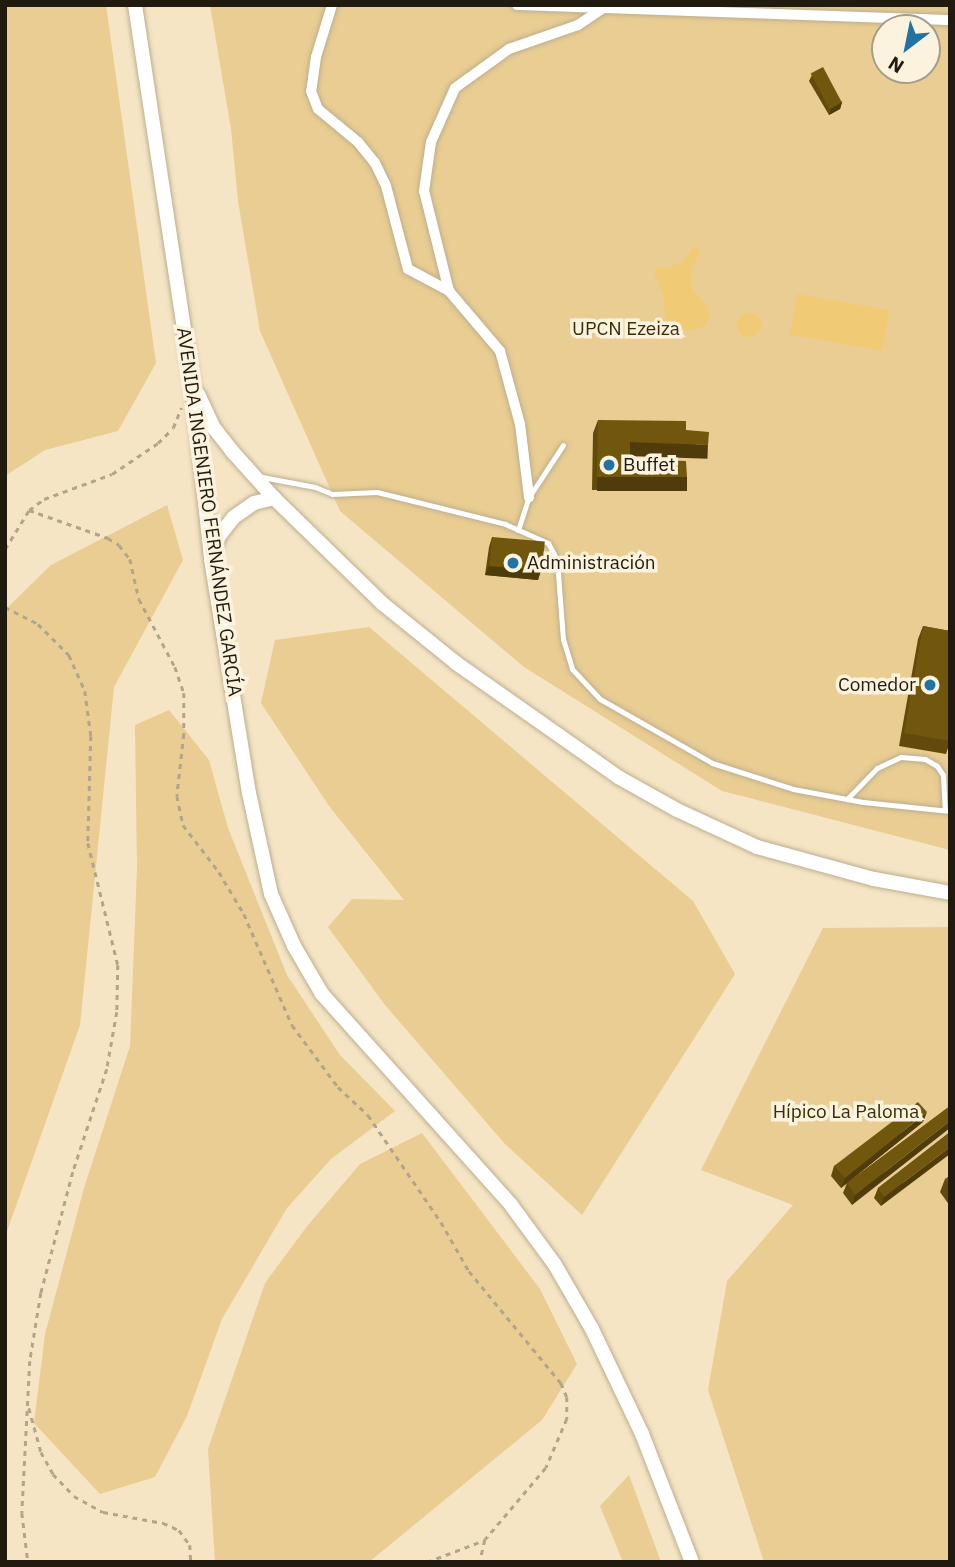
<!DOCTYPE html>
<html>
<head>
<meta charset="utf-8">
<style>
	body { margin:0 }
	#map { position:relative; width:955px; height:1567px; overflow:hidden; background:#f5e5c4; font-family:"IBM Plex Sans",sans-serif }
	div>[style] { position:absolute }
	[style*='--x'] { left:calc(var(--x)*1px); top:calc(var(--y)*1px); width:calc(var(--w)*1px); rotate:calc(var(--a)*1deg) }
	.green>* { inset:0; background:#e9cd92 }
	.water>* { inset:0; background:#f1ca75; transform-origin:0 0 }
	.round { border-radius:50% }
	.path>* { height:2.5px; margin-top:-1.25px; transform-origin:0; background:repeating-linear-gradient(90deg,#b1a58a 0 5px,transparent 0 10px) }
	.roads { filter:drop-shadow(0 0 2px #bdae8f) drop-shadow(0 0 2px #bdae8f) }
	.service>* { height:5px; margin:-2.5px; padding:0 2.5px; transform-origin:2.5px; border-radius:2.5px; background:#fff }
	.minor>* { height:10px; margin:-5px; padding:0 5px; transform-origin:5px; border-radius:5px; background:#fff }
	.tertiary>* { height:14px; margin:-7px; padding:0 7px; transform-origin:7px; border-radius:7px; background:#fff }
	.wall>* { inset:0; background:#614a0c }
	.shaded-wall>* { inset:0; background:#4f3c0a; transform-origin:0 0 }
	.building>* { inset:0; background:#71560e; transform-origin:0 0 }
	.dots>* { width:19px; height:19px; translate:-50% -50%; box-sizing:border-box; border:4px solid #fcf3df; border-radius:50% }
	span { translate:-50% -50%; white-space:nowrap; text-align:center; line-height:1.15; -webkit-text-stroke:7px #fcf3df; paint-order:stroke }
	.park-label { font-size:19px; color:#3b2c05 }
	.poi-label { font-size:19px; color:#211b0f }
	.left { translate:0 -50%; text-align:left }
	.right { translate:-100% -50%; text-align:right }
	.street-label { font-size:19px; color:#211b0f }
	.frame { position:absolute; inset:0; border:7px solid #211b0f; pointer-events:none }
	.north { position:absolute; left:871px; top:14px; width:70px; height:70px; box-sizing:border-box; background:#fcf3df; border:2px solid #a49d8c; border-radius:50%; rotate:212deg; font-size:19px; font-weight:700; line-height:28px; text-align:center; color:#211b0f }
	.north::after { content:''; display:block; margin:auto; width:24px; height:32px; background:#2372a4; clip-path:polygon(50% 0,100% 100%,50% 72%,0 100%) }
</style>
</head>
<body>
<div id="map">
	<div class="green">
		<i style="clip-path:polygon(5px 5px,106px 5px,156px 363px,118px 431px,45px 450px,5px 476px)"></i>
		<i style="clip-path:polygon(evenodd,210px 5px,950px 5px,950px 850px,722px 791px,524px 667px,340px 511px,260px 331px,238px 201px,231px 129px,210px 5px,885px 28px,927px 28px,927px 70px,885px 70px,885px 28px)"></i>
		<i style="clip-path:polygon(167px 505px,183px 560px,114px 687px,80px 1025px,5px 1237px,5px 610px,51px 565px)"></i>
		<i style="clip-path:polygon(369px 627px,693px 901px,735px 974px,582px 1215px,505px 1144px,385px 1005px,328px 927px,352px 899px,404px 900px,329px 806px,261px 703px,275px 640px)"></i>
		<i style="clip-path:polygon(169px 710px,209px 760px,228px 828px,287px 975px,340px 1055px,395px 1111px,331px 1159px,287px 1208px,222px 1319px,187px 1416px,155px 1477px,100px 1494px,34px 1423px,45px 1334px,84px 1188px,130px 1046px,137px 869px,135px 725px)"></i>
		<i style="clip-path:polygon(950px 927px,950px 1562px,764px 1562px,708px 1390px,727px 1281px,793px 1205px,701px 1170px,823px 928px)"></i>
		<i style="clip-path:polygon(422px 1133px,540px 1289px,577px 1364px,542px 1420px,369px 1562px,215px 1562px,208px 1449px,265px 1283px,308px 1225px,360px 1164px)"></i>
		<i style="clip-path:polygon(629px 1475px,661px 1562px,623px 1562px,600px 1506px)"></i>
	</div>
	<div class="water">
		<i style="clip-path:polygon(693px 247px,700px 251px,691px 270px,691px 287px,708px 307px,709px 318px,704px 327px,669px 334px,666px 332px,664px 297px,654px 273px,656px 267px,667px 268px,683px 262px)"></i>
		<i style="left:797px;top:294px;width:94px;height:41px;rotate:10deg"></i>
		<i class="round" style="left:737px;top:313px;width:24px;height:24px"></i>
	</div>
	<div class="path">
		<i style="--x:29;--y:510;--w:84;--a:19.5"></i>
		<i style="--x:108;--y:538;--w:13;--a:32"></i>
		<i style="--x:119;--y:545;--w:18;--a:52"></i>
		<i style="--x:130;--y:559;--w:41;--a:77.3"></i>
		<i style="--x:139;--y:599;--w:77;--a:62.1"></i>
		<i style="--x:175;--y:667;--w:28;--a:71"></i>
		<i style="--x:184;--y:693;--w:41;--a:90"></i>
		<i style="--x:184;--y:734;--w:62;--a:96.4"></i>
		<i style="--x:177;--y:796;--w:30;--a:78"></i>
		<i style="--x:183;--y:825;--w:59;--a:52.5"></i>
		<i style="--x:219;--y:872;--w:49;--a:59.2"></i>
		<i style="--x:244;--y:914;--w:121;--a:66.6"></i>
		<i style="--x:292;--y:1025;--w:77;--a:53.4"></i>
		<i style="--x:338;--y:1087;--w:41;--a:43"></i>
		<i style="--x:368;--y:1115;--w:130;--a:55.7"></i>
		<i style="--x:441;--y:1222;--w:56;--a:60.3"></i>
		<i style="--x:469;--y:1271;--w:145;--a:50.6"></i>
		<i style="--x:561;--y:1383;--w:15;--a:67"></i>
		<i style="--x:567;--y:1397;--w:22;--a:90"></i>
		<i style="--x:567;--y:1419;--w:53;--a:113.2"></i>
		<i style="--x:546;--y:1468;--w:94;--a:130.3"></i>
		<i style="--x:485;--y:1540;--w:23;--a:103"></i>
		<i style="--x:5;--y:549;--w:46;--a:-58.4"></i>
		<i style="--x:29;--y:510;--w:19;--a:-36"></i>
		<i style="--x:44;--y:499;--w:72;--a:-20.2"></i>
		<i style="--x:112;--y:474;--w:55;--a:-34"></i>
		<i style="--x:158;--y:443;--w:21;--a:-45"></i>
		<i style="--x:173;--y:428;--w:22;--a:-68"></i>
		<i style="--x:5;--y:607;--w:37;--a:27"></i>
		<i style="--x:38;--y:624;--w:44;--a:45"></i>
		<i style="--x:69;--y:655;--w:39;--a:66"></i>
		<i style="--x:85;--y:691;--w:45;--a:82.4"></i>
		<i style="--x:91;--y:736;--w:107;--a:91.6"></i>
		<i style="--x:88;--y:843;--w:126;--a:76.2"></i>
		<i style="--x:118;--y:965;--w:47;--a:91.2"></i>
		<i style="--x:117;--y:1012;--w:58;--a:100"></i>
		<i style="--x:107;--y:1069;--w:108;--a:108.3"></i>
		<i style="--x:73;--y:1172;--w:125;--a:104.8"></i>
		<i style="--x:41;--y:1293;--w:69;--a:99.2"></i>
		<i style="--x:30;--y:1361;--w:152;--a:93"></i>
		<i style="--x:22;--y:1513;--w:49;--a:83"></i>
		<i style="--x:29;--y:1408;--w:46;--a:74.7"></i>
		<i style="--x:41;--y:1452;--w:25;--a:61"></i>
		<i style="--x:53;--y:1474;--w:30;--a:46"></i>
		<i style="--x:74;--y:1496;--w:33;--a:29"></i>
		<i style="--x:103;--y:1512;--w:61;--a:10.4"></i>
		<i style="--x:163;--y:1523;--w:17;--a:24"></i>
		<i style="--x:179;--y:1530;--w:19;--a:54"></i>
		<i style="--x:190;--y:1545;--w:17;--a:87"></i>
		<i style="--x:427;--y:1562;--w:62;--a:-20.8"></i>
	</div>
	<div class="roads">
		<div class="service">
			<i style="--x:262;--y:477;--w:54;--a:10.7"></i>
			<i style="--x:315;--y:487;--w:18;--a:22"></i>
			<i style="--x:332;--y:494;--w:45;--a:-2.5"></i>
			<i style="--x:377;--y:492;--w:132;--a:14"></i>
			<i style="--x:505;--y:524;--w:47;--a:23.8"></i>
			<i style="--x:548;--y:543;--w:19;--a:62"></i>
			<i style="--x:557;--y:560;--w:79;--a:85.7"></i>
			<i style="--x:563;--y:639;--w:31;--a:73"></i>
			<i style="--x:572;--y:669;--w:41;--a:47"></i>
			<i style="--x:600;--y:699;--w:129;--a:29.7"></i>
			<i style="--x:712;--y:763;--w:85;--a:17.8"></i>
			<i style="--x:793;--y:789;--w:71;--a:10.5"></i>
			<i style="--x:863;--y:802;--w:87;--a:5.9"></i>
			<i style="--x:518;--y:530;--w:35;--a:-72"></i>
			<i style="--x:529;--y:497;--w:62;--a:-56.8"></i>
			<i style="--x:847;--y:799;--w:43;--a:-45.9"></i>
			<i style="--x:877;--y:768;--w:26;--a:-25"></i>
			<i style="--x:901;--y:757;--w:24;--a:5"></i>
			<i style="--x:925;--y:759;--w:14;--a:30"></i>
			<i style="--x:937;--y:766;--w:11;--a:56"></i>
			<i style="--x:943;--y:775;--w:35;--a:87"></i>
		</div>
		<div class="minor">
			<i style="--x:332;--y:5;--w:54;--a:107.1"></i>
			<i style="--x:316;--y:57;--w:34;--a:98"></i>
			<i style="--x:311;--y:91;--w:19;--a:69"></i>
			<i style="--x:318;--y:109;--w:52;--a:39.5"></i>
			<i style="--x:358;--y:142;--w:27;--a:51"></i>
			<i style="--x:375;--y:163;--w:25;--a:64"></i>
			<i style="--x:386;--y:186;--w:86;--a:75.2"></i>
			<i style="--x:408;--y:269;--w:47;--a:28.2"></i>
			<i style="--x:449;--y:291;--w:79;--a:49.6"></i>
			<i style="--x:500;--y:351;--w:76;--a:74.7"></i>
			<i style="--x:520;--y:424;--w:74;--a:83"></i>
			<i style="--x:517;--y:5;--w:433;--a:2"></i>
			<i style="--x:449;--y:291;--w:103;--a:-104"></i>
			<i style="--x:424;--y:191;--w:49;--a:-81.9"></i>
			<i style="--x:431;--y:142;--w:59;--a:-66"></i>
			<i style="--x:455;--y:88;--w:67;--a:-35.8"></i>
			<i style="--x:509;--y:49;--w:73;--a:-19.2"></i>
			<i style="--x:578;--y:25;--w:29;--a:-34"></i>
		</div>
		<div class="tertiary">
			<i style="--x:135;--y:5;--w:379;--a:81.4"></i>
			<i style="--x:192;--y:380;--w:180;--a:83.9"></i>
			<i style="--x:211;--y:559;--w:237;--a:80.8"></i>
			<i style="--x:249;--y:793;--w:103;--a:77.7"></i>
			<i style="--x:271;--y:894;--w:57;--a:66.1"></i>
			<i style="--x:294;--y:946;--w:56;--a:59.7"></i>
			<i style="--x:322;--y:994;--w:283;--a:48.1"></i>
			<i style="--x:511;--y:1205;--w:74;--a:53.7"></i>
			<i style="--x:555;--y:1265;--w:74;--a:60"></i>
			<i style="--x:592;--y:1329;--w:116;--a:64.5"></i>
			<i style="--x:642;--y:1434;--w:137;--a:68.7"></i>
			<i style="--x:198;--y:394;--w:38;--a:65"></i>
			<i style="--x:214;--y:428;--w:28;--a:52"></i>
			<i style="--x:231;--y:450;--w:64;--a:48.1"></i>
			<i style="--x:274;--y:498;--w:152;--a:44.2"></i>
			<i style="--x:383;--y:604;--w:94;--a:38.9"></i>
			<i style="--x:456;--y:663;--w:198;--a:35.1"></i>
			<i style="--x:618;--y:777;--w:68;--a:29.2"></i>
			<i style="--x:677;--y:810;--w:88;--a:24.8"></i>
			<i style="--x:757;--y:847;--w:121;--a:15.3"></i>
			<i style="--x:874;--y:879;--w:77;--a:10.4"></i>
			<i style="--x:213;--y:554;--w:19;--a:-72"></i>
			<i style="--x:219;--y:536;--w:24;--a:-52"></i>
			<i style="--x:234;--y:517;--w:24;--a:-35"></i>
			<i style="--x:254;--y:503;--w:21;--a:-14"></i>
		</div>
	</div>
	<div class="wall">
		<i style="clip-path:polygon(812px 75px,842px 102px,840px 109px,829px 115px,809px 81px)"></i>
		<i style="clip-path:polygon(598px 420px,686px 430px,704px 458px,630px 455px,630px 459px,687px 477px,682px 490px,592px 490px,593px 433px)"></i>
		<i style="clip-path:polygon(492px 537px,541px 570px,538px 580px,485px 575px,489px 547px)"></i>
		<i style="clip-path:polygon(923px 626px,950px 631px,950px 742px,946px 754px,899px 746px,918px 639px)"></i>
		<i style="clip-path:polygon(950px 1106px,852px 1205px,843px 1193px,847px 1183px)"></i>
		<i style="clip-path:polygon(923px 1122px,841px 1188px,831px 1176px,834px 1166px)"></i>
		<i style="clip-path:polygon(950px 1132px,881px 1206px,874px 1198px,878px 1188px)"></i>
		<i style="clip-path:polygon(950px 1176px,950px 1206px,940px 1192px,945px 1179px)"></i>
	</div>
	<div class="shaded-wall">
		<i style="clip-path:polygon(842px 102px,840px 109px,829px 115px,831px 109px)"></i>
		<i style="left:630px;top:442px;width:78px;height:14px;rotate:2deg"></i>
		<i style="left:597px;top:477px;width:90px;height:14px"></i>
		<i style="clip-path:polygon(489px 566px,541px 570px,538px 580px,485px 575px)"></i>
		<i style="clip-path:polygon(927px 1112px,923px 1122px,841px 1188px,845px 1178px)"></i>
		<i style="clip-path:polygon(950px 1121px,950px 1128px,852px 1205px,855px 1195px)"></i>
		<i style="clip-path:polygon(950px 1147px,950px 1154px,881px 1206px,884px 1197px)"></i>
	</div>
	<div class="building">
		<i style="left:823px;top:67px;width:40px;height:14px;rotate:62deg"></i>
		<i style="clip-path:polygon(598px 420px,686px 421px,686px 430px,709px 432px,708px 445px,630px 442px,630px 459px,686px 461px,687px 477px,597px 477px)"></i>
		<i style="left:492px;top:537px;width:53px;height:29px;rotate:5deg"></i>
		<i style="clip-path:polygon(923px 626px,950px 631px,950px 741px,904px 733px)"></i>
		<i style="clip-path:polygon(918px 1102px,927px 1112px,845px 1178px,834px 1166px)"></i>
		<i style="clip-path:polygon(950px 1106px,950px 1121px,855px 1195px,847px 1183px)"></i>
		<i style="clip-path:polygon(950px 1132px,950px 1147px,884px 1197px,878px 1188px)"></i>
		<i style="clip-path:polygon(950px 1176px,950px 1186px,945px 1179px)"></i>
	</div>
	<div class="dots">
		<i style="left:609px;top:465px;background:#2372a4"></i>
		<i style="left:513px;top:563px;background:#2372a4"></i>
		<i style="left:930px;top:685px;background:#2372a4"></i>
	</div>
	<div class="park-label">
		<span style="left:626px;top:329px">UPCN Ezeiza</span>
		<span style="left:846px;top:1112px">Hípico La Paloma</span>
	</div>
	<div class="poi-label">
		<span class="left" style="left:623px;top:465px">Buffet</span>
		<span class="left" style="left:527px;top:563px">Administración</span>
		<span class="right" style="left:916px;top:685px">Comedor</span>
	</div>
	<div class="street-label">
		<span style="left:209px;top:512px;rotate:82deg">AVENIDA INGENIERO FERNÁNDEZ GARCÍA</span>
	</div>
	<div class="frame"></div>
	<div class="north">N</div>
</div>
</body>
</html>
